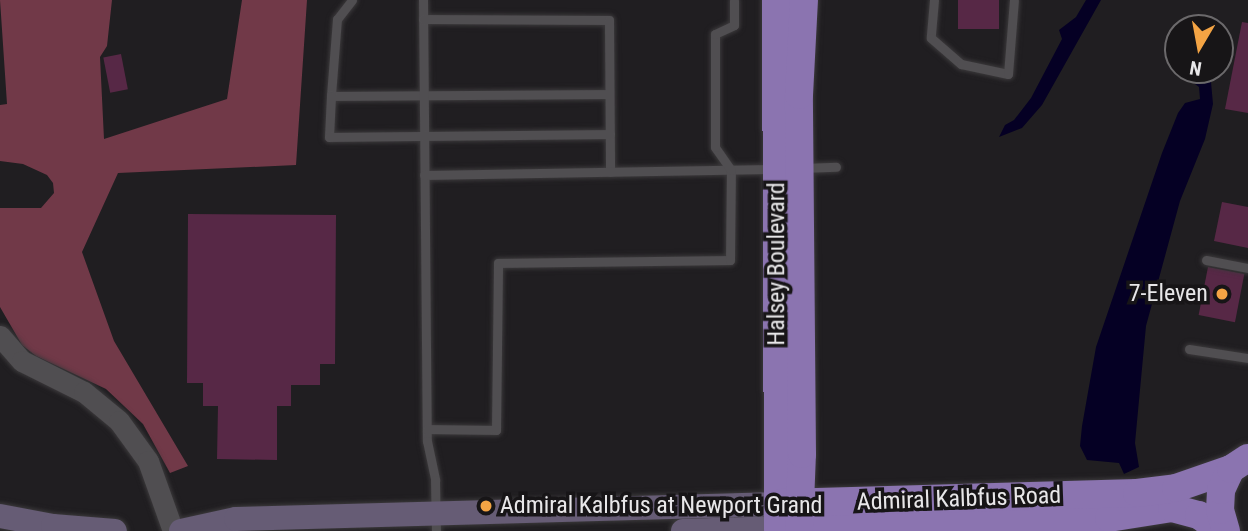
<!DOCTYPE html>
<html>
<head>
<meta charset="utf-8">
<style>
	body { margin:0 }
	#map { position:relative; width:1248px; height:531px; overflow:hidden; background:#201e21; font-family:"Roboto Condensed",sans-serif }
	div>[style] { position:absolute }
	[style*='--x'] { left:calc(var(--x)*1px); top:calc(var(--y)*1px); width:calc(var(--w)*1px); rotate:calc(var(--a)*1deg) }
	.forest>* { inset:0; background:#713948 }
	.water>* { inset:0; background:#050024 }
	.building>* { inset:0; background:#572846; transform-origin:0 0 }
	.roads { filter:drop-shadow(0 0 2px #3b393b) drop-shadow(0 0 2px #3b393b) }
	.service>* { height:9px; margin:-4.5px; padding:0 4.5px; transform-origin:4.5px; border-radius:4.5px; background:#504e51 }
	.tertiary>* { height:21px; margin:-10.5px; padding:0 10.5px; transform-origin:10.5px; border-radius:10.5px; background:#504e51 }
	.secondary>* { height:24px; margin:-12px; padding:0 12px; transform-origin:12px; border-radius:12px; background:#665c75 }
	.trunk>* { height:28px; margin:-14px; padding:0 14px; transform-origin:14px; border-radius:14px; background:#8b74b0 }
	.dots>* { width:19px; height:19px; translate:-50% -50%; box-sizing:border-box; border:4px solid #171517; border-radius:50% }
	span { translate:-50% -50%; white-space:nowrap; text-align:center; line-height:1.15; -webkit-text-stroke:7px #171517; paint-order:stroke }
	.street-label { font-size:24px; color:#e8e7e9 }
	.poi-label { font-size:24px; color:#e8e7e9 }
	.right { translate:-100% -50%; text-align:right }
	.left { translate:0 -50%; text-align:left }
	.north { position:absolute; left:1164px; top:14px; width:70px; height:70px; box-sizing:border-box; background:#171517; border:2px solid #6b696b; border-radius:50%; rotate:190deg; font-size:19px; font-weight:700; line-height:28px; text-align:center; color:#e8e7e9 }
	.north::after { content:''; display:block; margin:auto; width:24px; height:32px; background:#f4a444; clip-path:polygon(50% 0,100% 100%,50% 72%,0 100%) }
</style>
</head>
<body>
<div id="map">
	<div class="forest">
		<i style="clip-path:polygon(0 0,112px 0,107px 46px,100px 57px,104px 139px,227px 99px,242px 0,307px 0,296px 165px,118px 173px,82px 252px,114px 341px,188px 466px,170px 473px,143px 424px,106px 389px,36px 356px,22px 345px,0 307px,0 208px,41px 208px,54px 193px,53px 183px,47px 175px,23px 164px,0 161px,0 105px,7px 104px)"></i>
	</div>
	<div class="water">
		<i style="clip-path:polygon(1086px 0,1101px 0,1042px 105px,1022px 128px,999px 137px,1005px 125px,1014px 120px,1031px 98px,1062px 39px,1059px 30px,1076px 17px)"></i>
		<i style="clip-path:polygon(1191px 70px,1200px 70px,1211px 82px,1213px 104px,1205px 139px,1180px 201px,1146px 326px,1135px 443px,1139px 467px,1124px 474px,1119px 463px,1087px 460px,1080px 446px,1082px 426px,1096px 347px,1162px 153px,1178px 113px,1185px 103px,1200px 99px,1199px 87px,1187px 78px)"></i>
	</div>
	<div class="building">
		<i style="left:958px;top:0;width:41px;height:29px"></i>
		<i style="clip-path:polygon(1242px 22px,1248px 23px,1248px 113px,1225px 109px)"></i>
		<i style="left:121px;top:54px;width:36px;height:18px;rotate:79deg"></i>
		<i style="clip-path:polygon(1222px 202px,1248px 207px,1248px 248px,1214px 241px)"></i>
		<i style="clip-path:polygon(188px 214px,336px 215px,335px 364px,320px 364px,320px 385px,291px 385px,291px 406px,277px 406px,277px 460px,217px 459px,218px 406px,203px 406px,203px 383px,187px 383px)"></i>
		<i style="left:1208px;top:267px;width:37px;height:49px;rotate:11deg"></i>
	</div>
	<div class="roads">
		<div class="service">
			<i style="--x:352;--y:0;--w:24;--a:128"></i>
			<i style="--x:337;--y:19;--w:77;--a:94.5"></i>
			<i style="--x:331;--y:96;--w:278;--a:-0.4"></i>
			<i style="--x:423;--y:0;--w:441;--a:89.5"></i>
			<i style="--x:427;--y:441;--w:40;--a:78"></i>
			<i style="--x:435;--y:480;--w:51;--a:88.9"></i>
			<i style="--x:934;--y:0;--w:38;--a:95"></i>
			<i style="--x:931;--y:38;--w:40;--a:41"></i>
			<i style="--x:961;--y:64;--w:48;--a:12"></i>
			<i style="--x:1008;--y:74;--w:74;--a:-85.4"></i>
			<i style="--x:423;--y:19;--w:186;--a:0.3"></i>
			<i style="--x:609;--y:20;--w:152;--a:89.6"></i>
			<i style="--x:331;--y:96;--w:41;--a:92.8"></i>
			<i style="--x:329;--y:137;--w:281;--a:-0.6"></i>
			<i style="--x:803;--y:168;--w:33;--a:-2"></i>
			<i style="--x:424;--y:175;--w:347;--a:-1"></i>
			<i style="--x:1206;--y:260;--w:43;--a:10.8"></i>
			<i style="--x:1189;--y:349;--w:60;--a:8.7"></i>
			<i style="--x:427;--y:429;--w:69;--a:0.8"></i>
			<i style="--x:496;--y:430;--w:167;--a:-89.3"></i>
			<i style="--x:498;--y:263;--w:232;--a:-0.7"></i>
			<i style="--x:730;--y:260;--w:90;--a:-89.4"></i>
			<i style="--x:731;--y:170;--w:28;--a:-125"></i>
			<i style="--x:715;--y:147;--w:113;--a:-90"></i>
			<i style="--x:715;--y:34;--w:21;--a:-25"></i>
			<i style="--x:734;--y:25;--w:25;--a:-90"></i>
		</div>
		<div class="tertiary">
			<i style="--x:0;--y:336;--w:33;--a:49"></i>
			<i style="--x:22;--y:361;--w:69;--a:26.6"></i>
			<i style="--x:84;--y:392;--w:45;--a:39.6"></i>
			<i style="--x:119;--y:421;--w:49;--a:54.1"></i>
			<i style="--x:148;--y:461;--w:74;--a:70.3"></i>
		</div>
		<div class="secondary">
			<i style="--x:0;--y:516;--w:54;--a:10.7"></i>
			<i style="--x:53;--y:526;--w:62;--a:4.6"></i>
			<i style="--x:181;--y:531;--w:56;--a:-12.3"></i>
			<i style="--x:236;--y:519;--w:543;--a:-1.58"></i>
			<i style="--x:683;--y:531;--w:95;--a:-1.8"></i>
		</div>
		<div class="trunk">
			<i style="--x:776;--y:0;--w:528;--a:89.78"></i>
			<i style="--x:778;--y:528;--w:331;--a:-1.7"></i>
			<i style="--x:1109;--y:518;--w:64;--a:-9"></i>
			<i style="--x:1172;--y:508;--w:28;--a:15"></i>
			<i style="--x:1199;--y:515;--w:26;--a:37"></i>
			<i style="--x:781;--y:503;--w:356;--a:-1.6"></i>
			<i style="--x:1137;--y:493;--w:39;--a:-7"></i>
			<i style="--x:1176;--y:488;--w:58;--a:-19.1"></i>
			<i style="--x:799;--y:528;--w:74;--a:-87.7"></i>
			<i style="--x:802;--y:454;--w:359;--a:-90.5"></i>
			<i style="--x:799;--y:95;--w:95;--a:-87"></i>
			<i style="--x:1226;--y:531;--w:22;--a:-106"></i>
			<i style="--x:1220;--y:510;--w:20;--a:-87"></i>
			<i style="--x:1221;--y:490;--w:23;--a:-65"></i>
			<i style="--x:1231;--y:469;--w:20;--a:-33"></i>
		</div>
	</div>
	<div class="dots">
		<i style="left:1222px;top:294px;background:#f4a444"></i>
		<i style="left:486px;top:506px;background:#f4a444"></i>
	</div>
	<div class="street-label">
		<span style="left:777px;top:264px;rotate:-90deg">Halsey Boulevard</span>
		<span style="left:959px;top:499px;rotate:-2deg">Admiral Kalbfus Road</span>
	</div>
	<div class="poi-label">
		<span class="right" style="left:1208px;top:294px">7-Eleven</span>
		<span class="left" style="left:500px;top:506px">Admiral Kalbfus at Newport Grand</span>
	</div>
	<div class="north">N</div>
</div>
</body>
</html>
